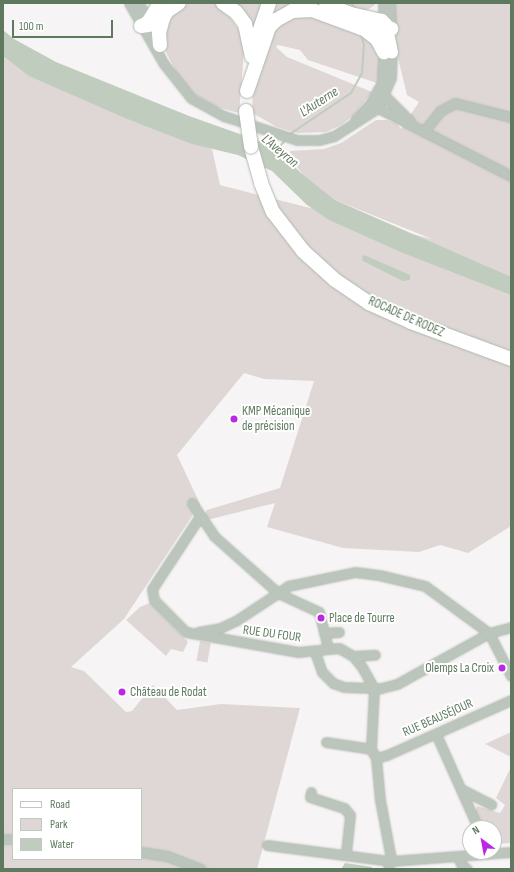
<!DOCTYPE html>
<html>
<head>
<meta charset="utf-8">
<style>
	body { margin:0 }
	#map { position:relative; width:514px; height:872px; overflow:hidden; background:#f7f4f5; font-family:"Sofia Sans Condensed",sans-serif }
	div>[style] { position:absolute }
	[style*='--x'] { left:calc(var(--x)*1px); top:calc(var(--y)*1px); width:calc(var(--w)*1px); rotate:calc(var(--a)*1deg) }
	.green>* { inset:0; background:#ded7d5; transform-origin:0 0 }
	.water>* { inset:0; background:#c0ccbd }
	.stream>* { height:2px; margin:-1px; padding:0 1px; transform-origin:1px; border-radius:1px; background:#c0ccbd }
	.roads { filter:drop-shadow(0 0 1px #afb9af) drop-shadow(0 0 1px #afb9af) }
	.minor>* { height:9px; margin:-4.5px; padding:0 4.5px; transform-origin:4.5px; border-radius:4.5px; background:#bbc5bb }
	.major>* { height:12px; margin:-6px; padding:0 6px; transform-origin:6px; border-radius:6px; background:#fff }
	.highway>* { height:14px; margin:-7px; padding:0 7px; transform-origin:7px; border-radius:7px; background:#fff }
	.bridges { filter:drop-shadow(0 0 1px #afb8af) drop-shadow(0 0 1px #afb8af) }
	.highway-bridge>* { height:14px; margin:-7px; padding:0 7px; transform-origin:7px; border-radius:7px; background:#fff }
	.dots>* { width:11px; height:11px; translate:-50% -50%; box-sizing:border-box; border:2px solid #fff; border-radius:50% }
	span { translate:-50% -50%; white-space:nowrap; text-align:center; line-height:1.15; -webkit-text-stroke:4px #fff; paint-order:stroke }
	.street-label { font-size:13px; color:#5e795e }
	.poi-label { font-size:13px; color:#5e795e }
	.left { translate:0 -50%; text-align:left }
	.right { translate:-100% -50%; text-align:right }
	.water-label { font-size:14px; color:#627a5d; font-style:italic }
	.frame { position:absolute; inset:0; border:4px solid #5e795e; pointer-events:none }
	.legend { position:absolute; left:12px; top:788px; width:130px; height:72px; box-sizing:border-box; background:#fff; border:1px solid #bfc9bf; margin:0; padding:5px 7px; list-style:none; font-size:12px; color:#5e795e }
	.legend li { display:flex; align-items:center; gap:8px; height:20px }
	.legend b { width:20px; border:1px solid #bfc9bf }
	.north { position:absolute; left:462px; top:820px; width:40px; height:40px; box-sizing:border-box; background:#fff; border:1px solid #bfc9bf; border-radius:50%; rotate:328deg; font-size:11px; font-weight:700; line-height:16px; text-align:center; color:#5e795e }
	.north::after { content:''; display:block; margin:auto; width:14px; height:18px; background:#bb28e3; clip-path:polygon(50% 0,100% 100%,50% 72%,0 100%) }
	.scale { position:absolute; left:12px; top:20px; width:101px; height:18px; box-sizing:border-box; border:2px solid #5e795e; border-top:0; padding-left:5px; font-size:12px; line-height:14px; white-space:nowrap; color:#5e795e; -webkit-text-stroke:3px #fff; paint-order:stroke }
</style>
</head>
<body>
<div id="map">
	<div class="green">
		<i style="clip-path:polygon(188px 3px,213px 3px,223px 7px,245px 39px,239px 113px,217px 107px,193px 93px,179px 77px,167px 54px,164px 47px,165px 22px)"></i>
		<i style="clip-path:polygon(229px 3px,264px 3px,253px 37px)"></i>
		<i style="clip-path:polygon(274px 3px,319px 3px,329px 8px,312px 7px,267px 24px)"></i>
		<i style="clip-path:polygon(340px 3px,374px 3px,375px 5px,364px 12px)"></i>
		<i style="clip-path:polygon(evenodd,392px 3px,511px 3px,511px 526px,468px 553px,440px 545px,419px 552px,343px 548px,267px 527px,275px 503px,207px 520px,204px 515px,207px 510px,280px 488px,314px 381px,264px 379px,244px 373px,177px 455px,200px 504px,124px 619px,71px 667px,84px 671px,126px 712px,132px 711px,153px 685px,177px 710px,221px 704px,300px 708px,257px 869px,3px 869px,3px 56px,30px 76px,122px 117px,212px 149px,220px 185px,432px 239px,335px 200px,303px 175px,290px 157px,290px 151px,324px 149px,341px 143px,376px 120px,387px 120px,397px 124px,401px 129px,419px 102px,407px 95px,397px 54px,392px 3px,13px 789px,141px 789px,141px 859px,13px 859px,13px 789px)"></i>
		<i style="clip-path:polygon(301px 12px,376px 39px,381px 58px,377px 83px,308px 60px,300px 50px,278px 45px,276px 47px,287px 57px,372px 92px,354px 115px,341px 125px,326px 132px,297px 133px,277px 127px,252px 113px,253px 84px,273px 29px)"></i>
		<i style="clip-path:polygon(150px 603px,188px 642px,183px 652px,171px 649px,166px 656px,126px 620px,140px 607px)"></i>
		<i style="left:200px;top:641px;width:11px;height:20px;rotate:10deg"></i>
		<i style="clip-path:polygon(511px 732px,511px 757px,485px 744px)"></i>
		<i style="clip-path:polygon(511px 767px,511px 843px,498px 844px,494px 837px,494px 828px,482px 828px,475px 812px,477px 806px,500px 813px,505px 805px,496px 798px)"></i>
	</div>
	<div class="water">
		<i style="clip-path:polygon(3px 30px,14px 39px,56px 62px,189px 116px,274px 146px,301px 173px,335px 200px,511px 277px,511px 295px,403px 253px,329px 220px,307px 205px,272px 171px,238px 155px,192px 144px,122px 117px,29px 76px,3px 56px)"></i>
		<i style="clip-path:polygon(364px 255px,410px 275px,410px 280px,403px 281px,363px 261px,362px 257px)"></i>
		<i style="clip-path:polygon(345px 863px,372px 867px,372px 869px,341px 869px)"></i>
	</div>
	<div class="stream">
		<i style="--x:351;--y:3;--w:5;--a:53"></i>
		<i style="--x:290;--y:134;--w:73;--a:-33.9"></i>
		<i style="--x:351;--y:93;--w:23;--a:-61"></i>
		<i style="--x:362;--y:73;--w:28;--a:-86"></i>
		<i style="--x:364;--y:45;--w:11;--a:-105"></i>
		<i style="--x:276;--y:151;--w:16;--a:-50"></i>
	</div>
	<div class="roads">
		<div class="minor">
			<i style="--x:129;--y:3;--w:70;--a:60.2"></i>
			<i style="--x:164;--y:64;--w:43;--a:51.5"></i>
			<i style="--x:191;--y:98;--w:38;--a:29"></i>
			<i style="--x:224;--y:116;--w:77;--a:18.2"></i>
			<i style="--x:297;--y:140;--w:22;--a:0"></i>
			<i style="--x:319;--y:140;--w:16;--a:-15"></i>
			<i style="--x:334;--y:136;--w:52;--a:-32.5"></i>
			<i style="--x:378;--y:108;--w:33;--a:-67"></i>
			<i style="--x:391;--y:78;--w:32;--a:-88"></i>
			<i style="--x:139;--y:3;--w:25;--a:63"></i>
			<i style="--x:390;--y:3;--w:30;--a:88"></i>
			<i style="--x:383;--y:26;--w:23;--a:-90"></i>
			<i style="--x:381;--y:92;--w:41;--a:45"></i>
			<i style="--x:378;--y:108;--w:149;--a:27.1"></i>
			<i style="--x:355;--y:120;--w:22;--a:-47"></i>
			<i style="--x:370;--y:104;--w:25;--a:-61"></i>
			<i style="--x:382;--y:82;--w:34;--a:-87"></i>
			<i style="--x:424;--y:131;--w:26;--a:-51"></i>
			<i style="--x:440;--y:111;--w:17;--a:-28"></i>
			<i style="--x:455;--y:103;--w:58;--a:14"></i>
			<i style="--x:192;--y:503;--w:40;--a:56"></i>
			<i style="--x:214;--y:536;--w:86;--a:41.7"></i>
			<i style="--x:278;--y:593;--w:12;--a:-35"></i>
			<i style="--x:288;--y:586;--w:68;--a:-11.8"></i>
			<i style="--x:355;--y:572;--w:24;--a:7"></i>
			<i style="--x:379;--y:575;--w:47;--a:13.4"></i>
			<i style="--x:425;--y:586;--w:79;--a:36.3"></i>
			<i style="--x:489;--y:633;--w:48;--a:62.9"></i>
			<i style="--x:200;--y:516;--w:87;--a:123.3"></i>
			<i style="--x:152;--y:589;--w:11;--a:80"></i>
			<i style="--x:154;--y:600;--w:45;--a:45"></i>
			<i style="--x:186;--y:632;--w:114;--a:10.1"></i>
			<i style="--x:298;--y:652;--w:41;--a:-5.6"></i>
			<i style="--x:339;--y:648;--w:16;--a:30"></i>
			<i style="--x:353;--y:656;--w:14;--a:51"></i>
			<i style="--x:362;--y:667;--w:25;--a:61"></i>
			<i style="--x:198;--y:632;--w:22;--a:-10"></i>
			<i style="--x:220;--y:628;--w:19;--a:-25"></i>
			<i style="--x:237;--y:620;--w:49;--a:-33.4"></i>
			<i style="--x:278;--y:593;--w:45;--a:24.9"></i>
			<i style="--x:319;--y:612;--w:36;--a:76"></i>
			<i style="--x:324;--y:633;--w:15;--a:-4"></i>
			<i style="--x:315;--y:652;--w:21;--a:71"></i>
			<i style="--x:322;--y:672;--w:16;--a:45"></i>
			<i style="--x:333;--y:683;--w:12;--a:20"></i>
			<i style="--x:344;--y:687;--w:37;--a:2"></i>
			<i style="--x:381;--y:688;--w:16;--a:-14"></i>
			<i style="--x:397;--y:684;--w:105;--a:-29"></i>
			<i style="--x:489;--y:633;--w:23;--a:-15"></i>
			<i style="--x:353;--y:656;--w:22;--a:-3"></i>
			<i style="--x:374;--y:689;--w:60;--a:92.9"></i>
			<i style="--x:371;--y:749;--w:10;--a:61"></i>
			<i style="--x:376;--y:758;--w:42;--a:84.6"></i>
			<i style="--x:380;--y:800;--w:60;--a:79.4"></i>
			<i style="--x:391;--y:859;--w:10;--a:107"></i>
			<i style="--x:436;--y:734;--w:103;--a:65.9"></i>
			<i style="--x:326;--y:742;--w:46;--a:8.8"></i>
			<i style="--x:376;--y:758;--w:11;--a:-15"></i>
			<i style="--x:387;--y:755;--w:136;--a:-23.9"></i>
			<i style="--x:461;--y:789;--w:34;--a:27"></i>
			<i style="--x:311;--y:792;--w:5;--a:101"></i>
			<i style="--x:310;--y:797;--w:36;--a:18"></i>
			<i style="--x:344;--y:808;--w:9;--a:49"></i>
			<i style="--x:350;--y:815;--w:38;--a:96"></i>
			<i style="--x:3;--y:839;--w:10;--a:0"></i>
			<i style="--x:267;--y:845;--w:125;--a:7.4"></i>
			<i style="--x:391;--y:861;--w:120;--a:-4.3"></i>
			<i style="--x:141;--y:852;--w:26;--a:9"></i>
			<i style="--x:167;--y:856;--w:36;--a:21"></i>
			<i style="--x:458;--y:857;--w:8;--a:67"></i>
			<i style="--x:461;--y:864;--w:8;--a:40"></i>
		</div>
		<div class="major">
			<i style="--x:325;--y:3;--w:28;--a:21"></i>
			<i style="--x:351;--y:13;--w:32;--a:13"></i>
			<i style="--x:382;--y:20;--w:6;--a:45"></i>
			<i style="--x:386;--y:24;--w:29;--a:78"></i>
			<i style="--x:141;--y:26;--w:9;--a:-36"></i>
			<i style="--x:148;--y:21;--w:21;--a:-59"></i>
		</div>
		<div class="highway">
			<i style="--x:223;--y:3;--w:16;--a:35"></i>
			<i style="--x:236;--y:12;--w:15;--a:53"></i>
			<i style="--x:245;--y:24;--w:33;--a:78"></i>
			<i style="--x:141;--y:26;--w:14;--a:-8"></i>
			<i style="--x:155;--y:24;--w:10;--a:-37"></i>
			<i style="--x:364;--y:29;--w:16;--a:38"></i>
			<i style="--x:377;--y:39;--w:15;--a:62"></i>
			<i style="--x:257;--y:38;--w:37;--a:-71"></i>
			<i style="--x:160;--y:45;--w:12;--a:-95"></i>
			<i style="--x:159;--y:33;--w:16;--a:-75"></i>
			<i style="--x:163;--y:18;--w:8;--a:-60"></i>
			<i style="--x:167;--y:11;--w:14;--a:-34"></i>
			<i style="--x:247;--y:91;--w:68;--a:-71"></i>
			<i style="--x:269;--y:27;--w:10;--a:-45"></i>
			<i style="--x:276;--y:20;--w:18;--a:-29"></i>
			<i style="--x:292;--y:11;--w:20;--a:-3"></i>
			<i style="--x:312;--y:10;--w:52;--a:20.2"></i>
			<i style="--x:361;--y:28;--w:22;--a:10"></i>
			<i style="--x:383;--y:32;--w:9;--a:-21"></i>
			<i style="--x:251;--y:147;--w:37;--a:74"></i>
			<i style="--x:261;--y:183;--w:31;--a:68"></i>
			<i style="--x:273;--y:212;--w:49;--a:52.4"></i>
			<i style="--x:303;--y:251;--w:43;--a:42.2"></i>
			<i style="--x:335;--y:280;--w:41;--a:34.1"></i>
			<i style="--x:369;--y:303;--w:46;--a:24.3"></i>
			<i style="--x:411;--y:322;--w:107;--a:20.3"></i>
		</div>
	</div>
	<div class="bridges">
		<div class="highway-bridge">
			<i style="--x:246;--y:111;--w:36;--a:82"></i>
		</div>
	</div>
	<div class="dots">
		<i style="left:234px;top:419px;background:#bb28e3"></i>
		<i style="left:321px;top:618px;background:#bb28e3"></i>
		<i style="left:502px;top:668px;background:#bb28e3"></i>
		<i style="left:122px;top:692px;background:#bb28e3"></i>
	</div>
	<div class="street-label">
		<span style="left:406px;top:317px;rotate:24deg">ROCADE DE RODEZ</span>
		<span style="left:272px;top:634px;rotate:8deg">RUE DU FOUR</span>
		<span style="left:438px;top:718px;rotate:-24deg">RUE BEAUSÉJOUR</span>
	</div>
	<div class="poi-label">
		<span class="left" style="left:242px;top:419px">KMP Mécanique<br>de précision</span>
		<span class="left" style="left:329px;top:618px">Place de Tourre</span>
		<span class="right" style="left:494px;top:668px">Olemps La Croix</span>
		<span class="left" style="left:130px;top:692px">Château de Rodat</span>
	</div>
	<div class="water-label">
		<span style="left:319px;top:102px;rotate:-33deg">L'Auterne</span>
		<span style="left:280px;top:151px;rotate:40deg">L'Aveyron</span>
	</div>
	<div class="frame"></div>
	<ul class="legend">
	<li><b style="height:5px;background:#fff"></b>Road</li>
	<li><b style="height:11px;background:#ded7d5"></b>Park</li>
	<li><b style="height:11px;background:#c0ccbd"></b>Water</li>
	</ul>
	<div class="north">N</div>
	<div class="scale">100 m</div>
</div>
</body>
</html>
